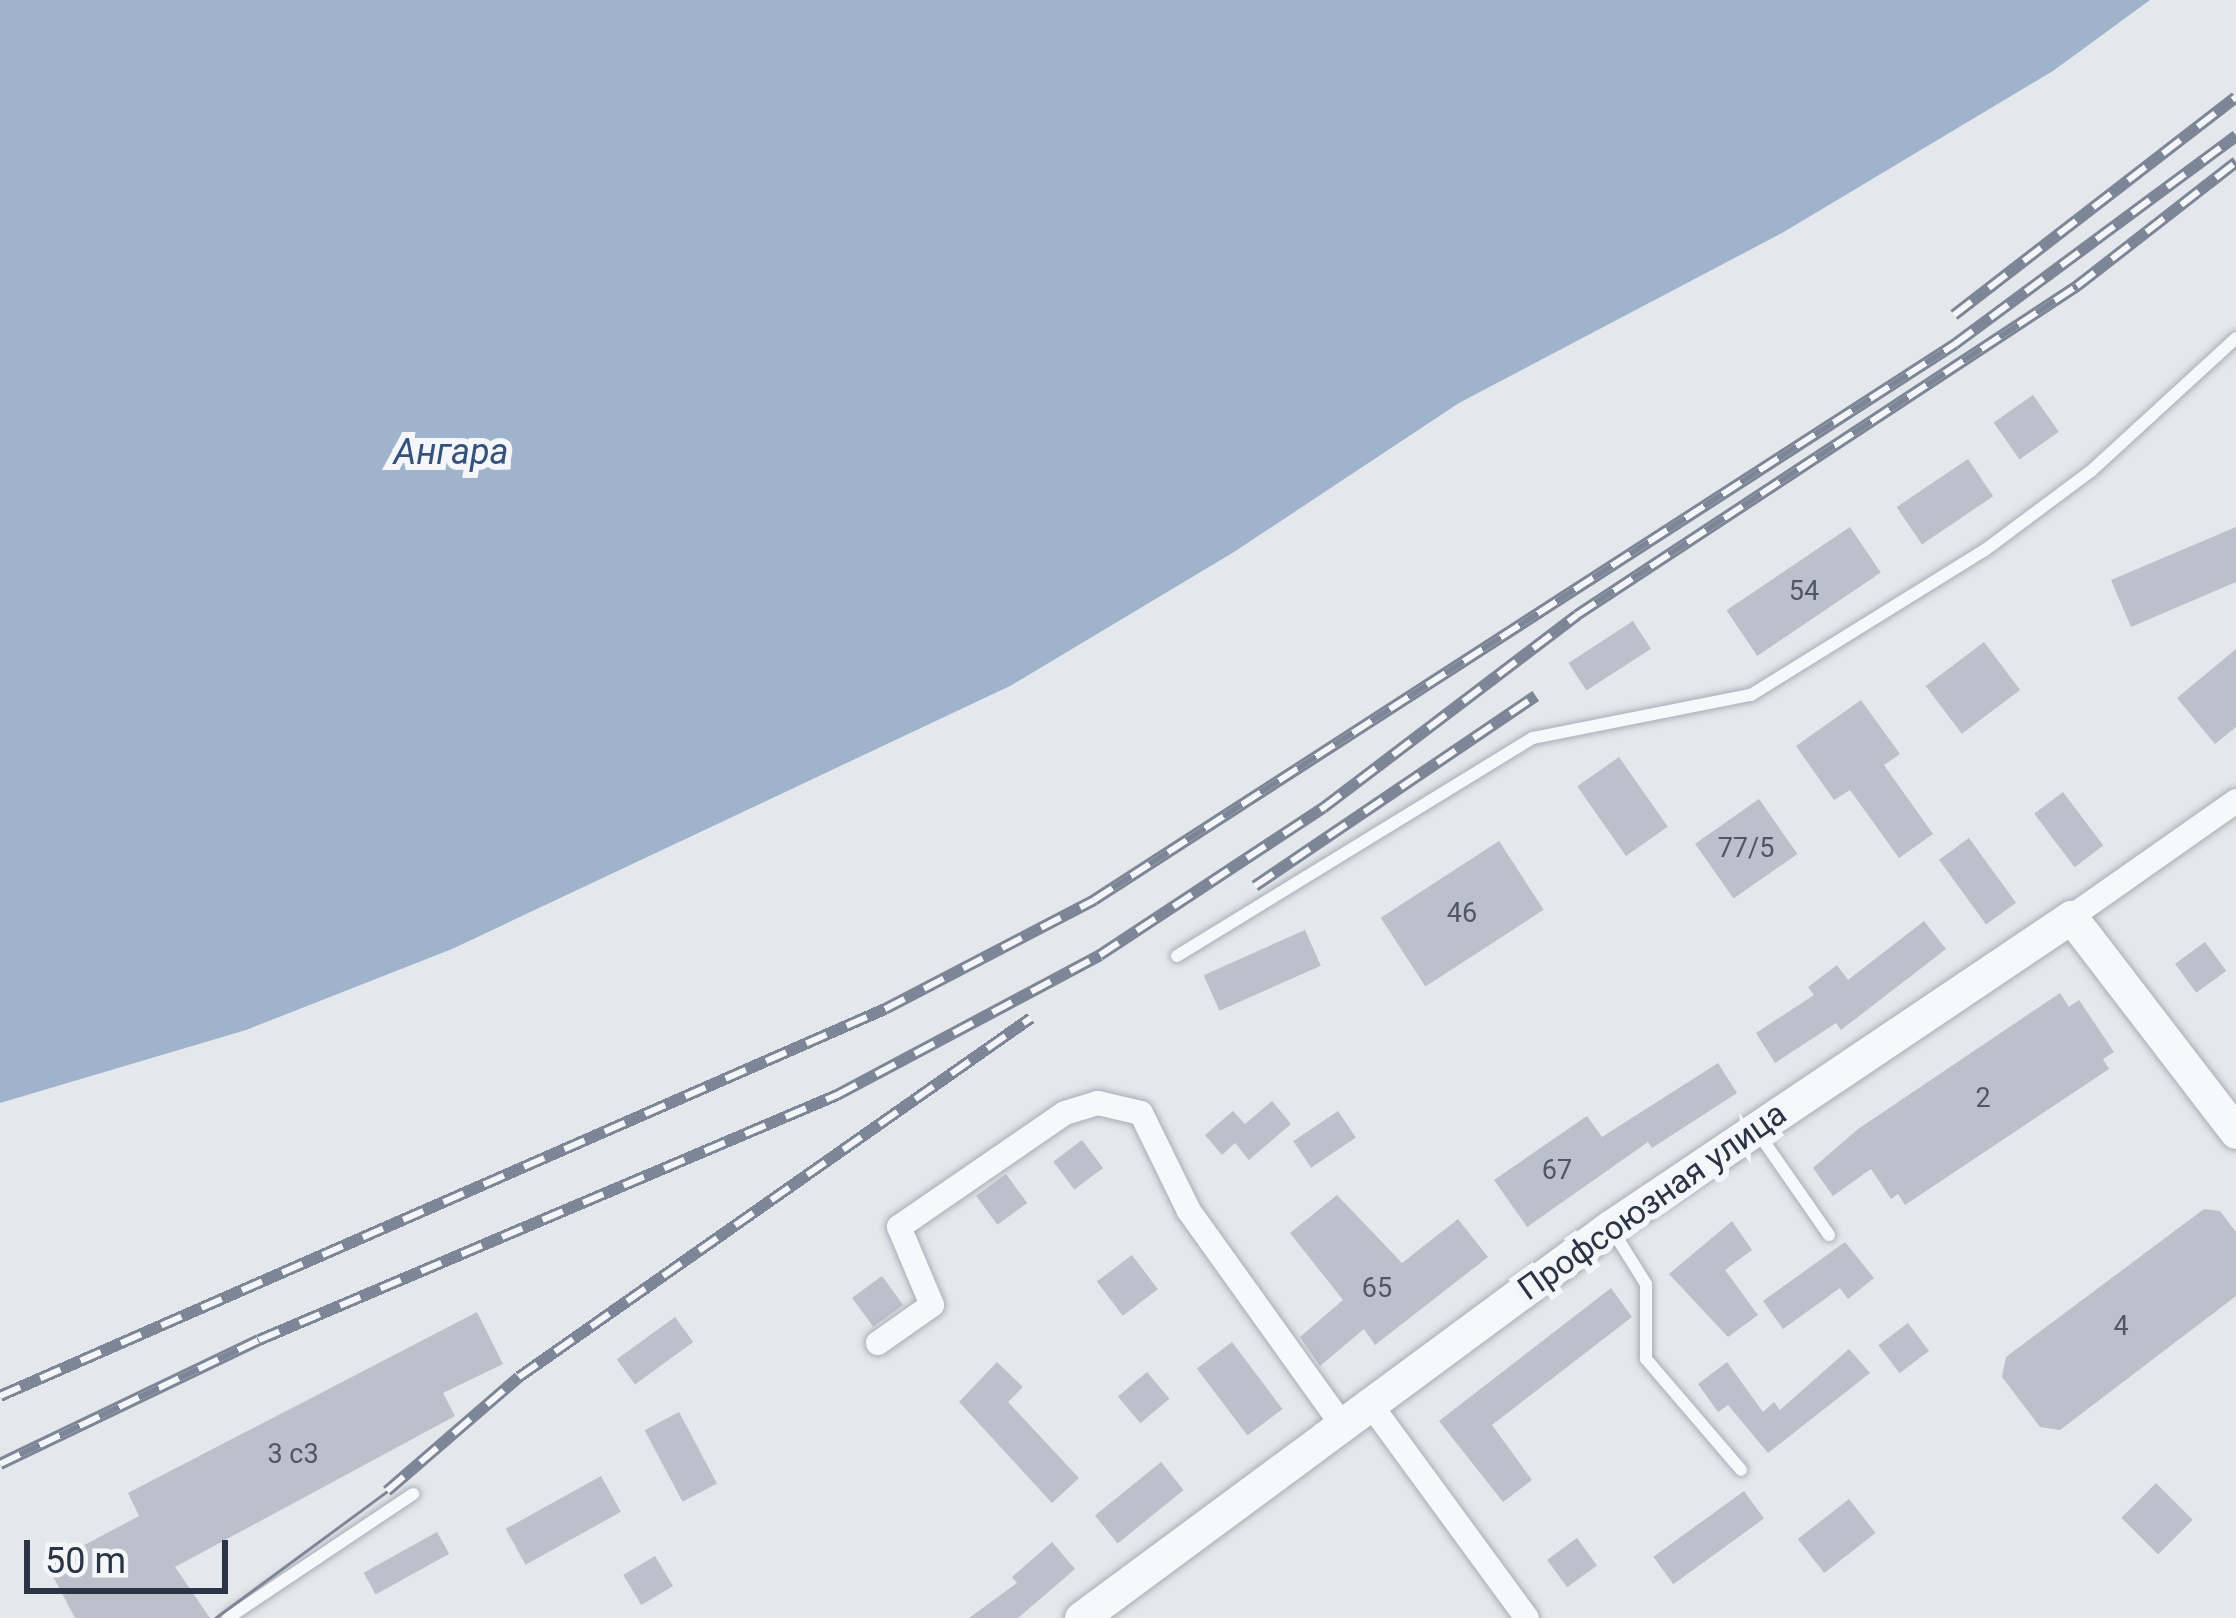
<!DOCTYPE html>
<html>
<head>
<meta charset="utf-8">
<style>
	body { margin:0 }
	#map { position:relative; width:2236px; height:1618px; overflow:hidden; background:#e4e7ec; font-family:Roboto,sans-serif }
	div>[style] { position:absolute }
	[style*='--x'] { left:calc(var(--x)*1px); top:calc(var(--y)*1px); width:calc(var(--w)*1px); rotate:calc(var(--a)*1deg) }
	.water>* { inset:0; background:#9fb4cc }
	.building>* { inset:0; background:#bbc0ca; transform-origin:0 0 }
	.roads { filter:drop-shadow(0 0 3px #a9aeb7) drop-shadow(0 0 3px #a9aeb7) }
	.service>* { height:12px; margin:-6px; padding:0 6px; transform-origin:6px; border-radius:6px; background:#f7f8fa }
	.minor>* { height:24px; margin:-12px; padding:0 12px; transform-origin:12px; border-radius:12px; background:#f7f8fa }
	.tertiary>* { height:33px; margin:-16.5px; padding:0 16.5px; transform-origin:16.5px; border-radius:16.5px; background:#f7f8fa }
	.tram>* { height:3px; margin:-1.5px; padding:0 1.5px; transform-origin:1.5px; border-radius:1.5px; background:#7d8696 }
	.rail>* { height:12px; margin-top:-6px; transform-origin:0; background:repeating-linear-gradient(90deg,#f4f6f9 0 22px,#7d8696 0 44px); box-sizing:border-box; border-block:3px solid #7d8696 }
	span { translate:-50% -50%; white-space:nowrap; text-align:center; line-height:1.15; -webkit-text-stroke:12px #f4f6f9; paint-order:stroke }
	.number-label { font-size:27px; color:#4f5766 }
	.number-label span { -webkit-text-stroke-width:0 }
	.street-label { font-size:33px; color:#2b3445 }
	.water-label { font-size:36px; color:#34527a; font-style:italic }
	.scale { position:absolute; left:24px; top:1540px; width:204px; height:54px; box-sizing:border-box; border:6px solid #2b3445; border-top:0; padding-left:15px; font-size:36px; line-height:42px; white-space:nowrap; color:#2b3445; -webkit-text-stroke:9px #f4f6f9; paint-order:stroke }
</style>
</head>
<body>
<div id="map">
	<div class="water">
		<i style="clip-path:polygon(0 0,2150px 0,2053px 71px,1782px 233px,1459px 403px,1234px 552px,1010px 686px,452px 949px,246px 1030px,0 1103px)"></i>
	</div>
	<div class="building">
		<i style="left:2033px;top:395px;width:45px;height:48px;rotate:55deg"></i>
		<i style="left:1968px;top:459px;width:45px;height:86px;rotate:56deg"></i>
		<i style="left:1850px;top:527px;width:55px;height:149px;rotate:56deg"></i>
		<i style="clip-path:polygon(2236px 527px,2236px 582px,2131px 627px,2111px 580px)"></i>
		<i style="left:1633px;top:621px;width:33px;height:77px;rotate:57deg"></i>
		<i style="left:1984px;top:642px;width:60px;height:73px;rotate:53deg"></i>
		<i style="clip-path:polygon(2236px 649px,2236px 727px,2215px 744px,2177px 698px)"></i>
		<i style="clip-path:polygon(1861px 700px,1900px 754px,1884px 765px,1933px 834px,1899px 858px,1850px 790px,1834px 800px,1796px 746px)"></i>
		<i style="left:1619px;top:757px;width:85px;height:51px;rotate:55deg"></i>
		<i style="left:2063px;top:792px;width:67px;height:36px;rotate:53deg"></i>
		<i style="left:1759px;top:799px;width:67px;height:78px;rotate:55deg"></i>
		<i style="left:1969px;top:838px;width:80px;height:37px;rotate:54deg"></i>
		<i style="left:1499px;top:841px;width:82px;height:141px;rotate:57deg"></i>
		<i style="clip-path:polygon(1924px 921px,1946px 949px,1841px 1030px,1836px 1023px,1775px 1063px,1756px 1033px,1814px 995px,1808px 987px,1837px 965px,1848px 980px)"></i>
		<i style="left:1305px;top:930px;width:39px;height:111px;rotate:66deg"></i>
		<i style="left:2205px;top:942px;width:36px;height:37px;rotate:54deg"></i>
		<i style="clip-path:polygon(2060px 993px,2069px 1007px,2079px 1000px,2114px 1052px,2103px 1059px,2109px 1069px,1905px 1205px,1898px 1194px,1891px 1199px,1871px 1169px,1833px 1196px,1813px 1168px,1858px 1129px)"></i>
		<i style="clip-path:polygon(1718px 1063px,1737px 1093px,1652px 1148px,1648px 1142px,1527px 1227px,1494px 1180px,1587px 1116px,1602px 1137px)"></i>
		<i style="clip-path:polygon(1272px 1101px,1291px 1124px,1249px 1160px,1235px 1143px,1222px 1155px,1205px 1135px,1233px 1111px,1245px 1124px)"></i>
		<i style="left:1338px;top:1111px;width:32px;height:54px;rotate:56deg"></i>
		<i style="left:1082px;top:1140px;width:35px;height:36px;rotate:53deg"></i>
		<i style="left:1006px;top:1174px;width:36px;height:37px;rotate:54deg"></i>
		<i style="clip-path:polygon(1337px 1195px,1402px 1263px,1458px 1219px,1488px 1257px,1375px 1345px,1364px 1329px,1320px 1366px,1300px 1337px,1343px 1300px,1290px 1233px)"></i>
		<i style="clip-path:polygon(2204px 1209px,2220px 1211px,2236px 1232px,2236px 1296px,2060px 1430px,2040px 1427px,2002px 1377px,2006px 1357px)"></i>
		<i style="clip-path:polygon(1732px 1221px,1752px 1250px,1725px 1270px,1758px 1315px,1728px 1337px,1669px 1274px)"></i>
		<i style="clip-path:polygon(1845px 1242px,1874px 1278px,1848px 1299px,1840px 1288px,1783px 1329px,1763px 1301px)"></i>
		<i style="left:1132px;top:1255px;width:43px;height:44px;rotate:53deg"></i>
		<i style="left:882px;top:1276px;width:36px;height:37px;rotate:54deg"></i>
		<i style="clip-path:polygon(1611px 1288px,1632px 1317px,1492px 1425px,1532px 1480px,1503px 1502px,1439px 1421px)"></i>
		<i style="clip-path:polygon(477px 1312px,503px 1364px,443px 1393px,455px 1416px,175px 1567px,210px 1618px,75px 1618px,47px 1565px,139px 1516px,128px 1493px)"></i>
		<i style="left:675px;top:1317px;width:31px;height:72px;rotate:54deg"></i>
		<i style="left:1908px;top:1323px;width:35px;height:37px;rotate:53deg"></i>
		<i style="left:1232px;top:1342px;width:84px;height:44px;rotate:53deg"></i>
		<i style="clip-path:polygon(1849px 1349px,1870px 1373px,1768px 1453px,1728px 1405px,1718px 1412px,1698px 1384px,1727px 1362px,1763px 1412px,1774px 1402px,1780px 1410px)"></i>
		<i style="clip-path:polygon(997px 1362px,1023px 1387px,1008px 1402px,1079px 1478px,1052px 1503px,959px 1402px)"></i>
		<i style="left:1147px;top:1372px;width:35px;height:38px;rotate:50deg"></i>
		<i style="left:679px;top:1412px;width:81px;height:39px;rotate:62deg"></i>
		<i style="left:1161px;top:1462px;width:36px;height:85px;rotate:51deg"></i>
		<i style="left:601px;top:1476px;width:41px;height:109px;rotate:61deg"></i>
		<i style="left:2156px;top:1483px;width:52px;height:49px;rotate:45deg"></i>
		<i style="left:1744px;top:1491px;width:34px;height:112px;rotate:54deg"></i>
		<i style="left:1849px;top:1499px;width:43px;height:65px;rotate:52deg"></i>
		<i style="left:437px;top:1532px;width:25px;height:84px;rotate:61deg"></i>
		<i style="left:1577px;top:1538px;width:34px;height:37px;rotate:54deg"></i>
		<i style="clip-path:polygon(1052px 1542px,1075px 1569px,1018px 1618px,969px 1618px,1017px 1583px,1012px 1577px)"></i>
		<i style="left:655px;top:1556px;width:35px;height:37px;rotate:59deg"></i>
	</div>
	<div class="roads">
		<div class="service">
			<i style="--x:1177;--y:956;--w:417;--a:-31.5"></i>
			<i style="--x:1533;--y:738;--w:222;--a:-11.2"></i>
			<i style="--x:1751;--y:695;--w:275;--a:-31.8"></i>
			<i style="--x:1985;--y:550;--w:132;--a:-36.7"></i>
			<i style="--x:2091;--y:471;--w:197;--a:-42.5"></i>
			<i style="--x:1756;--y:1130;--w:128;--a:55.2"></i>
			<i style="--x:1611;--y:1228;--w:66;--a:58"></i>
			<i style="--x:1646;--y:1284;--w:75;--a:90"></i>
			<i style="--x:1646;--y:1359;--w:146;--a:49.4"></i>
			<i style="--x:228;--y:1618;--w:223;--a:-33.8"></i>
		</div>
		<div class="minor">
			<i style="--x:2071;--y:917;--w:202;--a:-35.1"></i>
			<i style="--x:878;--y:1343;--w:66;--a:-35.1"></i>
			<i style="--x:932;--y:1305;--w:85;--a:-112.9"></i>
			<i style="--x:899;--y:1227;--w:201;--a:-34.5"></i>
			<i style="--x:1065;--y:1113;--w:34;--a:-17"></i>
			<i style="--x:1098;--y:1103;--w:44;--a:13.1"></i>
			<i style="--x:1141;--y:1113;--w:109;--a:63.9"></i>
			<i style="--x:1189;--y:1211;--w:261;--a:54.4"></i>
			<i style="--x:1368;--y:1401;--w:269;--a:53.8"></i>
		</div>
		<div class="tertiary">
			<i style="--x:1081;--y:1618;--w:658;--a:-36.47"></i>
			<i style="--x:1610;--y:1227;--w:556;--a:-33.92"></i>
			<i style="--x:2071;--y:917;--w:271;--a:52.5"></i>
		</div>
	</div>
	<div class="tram">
		<i style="--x:215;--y:1618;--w:214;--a:-36.4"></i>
	</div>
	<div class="rail">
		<i style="--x:1954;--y:315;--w:356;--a:-37.7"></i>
		<i style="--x:1255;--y:886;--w:339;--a:-34.1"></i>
		<i style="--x:0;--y:1396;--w:966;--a:-23.62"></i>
		<i style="--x:885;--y:1009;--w:236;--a:-27.5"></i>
		<i style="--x:1094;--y:900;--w:1025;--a:-32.85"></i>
		<i style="--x:1955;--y:344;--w:350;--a:-36.5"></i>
		<i style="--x:0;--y:1464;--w:287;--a:-25.6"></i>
		<i style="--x:259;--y:1340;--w:628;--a:-22.97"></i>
		<i style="--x:837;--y:1095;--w:298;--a:-28"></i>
		<i style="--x:1100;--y:955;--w:267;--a:-33.4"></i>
		<i style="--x:1323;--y:808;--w:319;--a:-37.2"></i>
		<i style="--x:1577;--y:615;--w:599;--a:-33.34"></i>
		<i style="--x:2077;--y:286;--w:202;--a:-37.9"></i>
		<i style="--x:387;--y:1491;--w:174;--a:-40.8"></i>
		<i style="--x:519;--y:1377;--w:625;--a:-35.04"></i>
	</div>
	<div class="number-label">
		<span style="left:1804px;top:592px">54</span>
		<span style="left:1746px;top:849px">77/5</span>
		<span style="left:1462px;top:914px">46</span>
		<span style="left:1983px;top:1099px">2</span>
		<span style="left:1557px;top:1171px">67</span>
		<span style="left:1377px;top:1289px">65</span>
		<span style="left:2121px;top:1327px">4</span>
		<span style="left:293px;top:1455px">3 с3</span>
	</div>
	<div class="street-label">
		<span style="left:1652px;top:1201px;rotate:-35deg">Профсоюзная улица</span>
	</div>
	<div class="water-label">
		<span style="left:451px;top:453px">Ангара</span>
	</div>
	<div class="scale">50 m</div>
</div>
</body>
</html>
